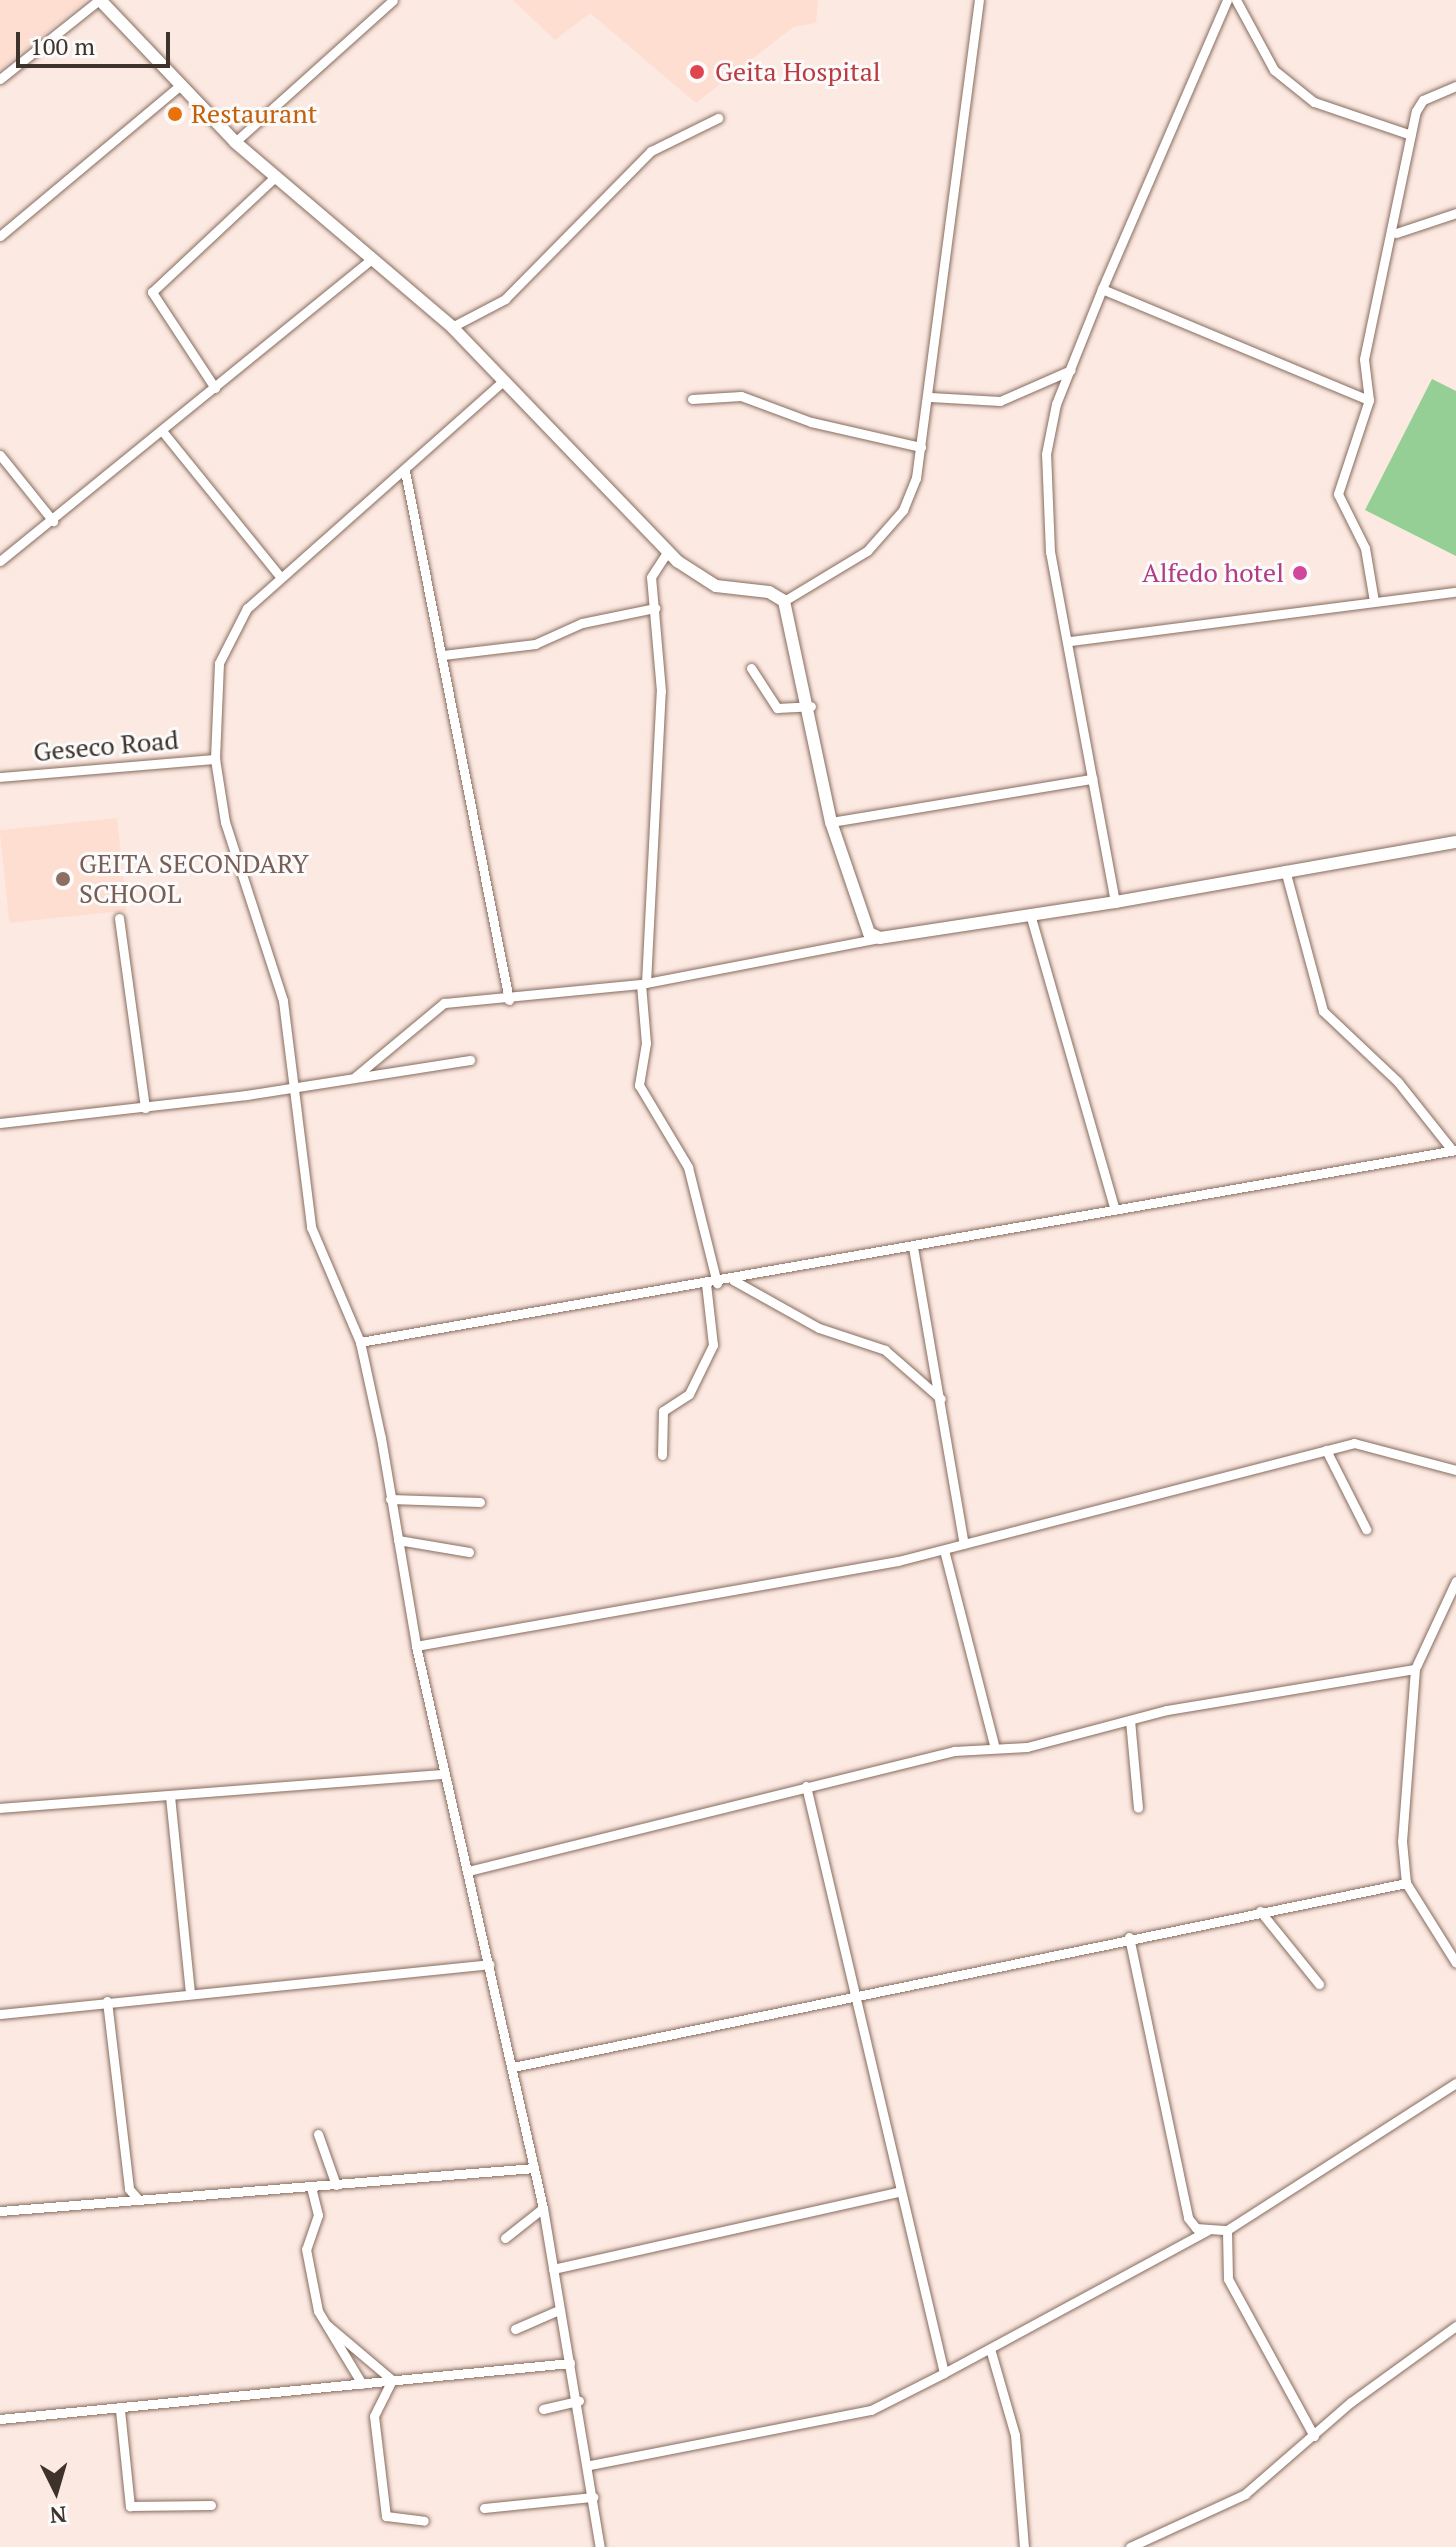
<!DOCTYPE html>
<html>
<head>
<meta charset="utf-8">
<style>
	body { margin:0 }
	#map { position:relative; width:1456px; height:2547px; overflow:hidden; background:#fce9e1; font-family:"PT Serif",serif }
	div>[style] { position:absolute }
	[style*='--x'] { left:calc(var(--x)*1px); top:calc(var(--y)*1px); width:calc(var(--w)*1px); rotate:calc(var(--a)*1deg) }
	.built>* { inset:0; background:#fdded0; transform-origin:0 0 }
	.green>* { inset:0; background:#95cf95 }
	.roads { filter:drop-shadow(0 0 2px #876c5f) drop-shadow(0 0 2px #876c5f) }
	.street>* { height:9px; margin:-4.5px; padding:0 4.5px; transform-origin:4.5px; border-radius:4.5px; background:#fff }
	.secondary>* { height:12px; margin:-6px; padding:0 6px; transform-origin:6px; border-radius:6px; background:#fff }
	.dots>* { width:22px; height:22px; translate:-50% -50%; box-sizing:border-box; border:4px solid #fbfbfb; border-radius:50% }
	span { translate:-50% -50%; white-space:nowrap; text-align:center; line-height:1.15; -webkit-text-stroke:6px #fbfbfb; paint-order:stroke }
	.health-label { font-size:26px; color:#be3a42 }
	.left { translate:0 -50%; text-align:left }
	.food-label { font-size:26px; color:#c56008 }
	.hotel-label { font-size:26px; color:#b23c85 }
	.right { translate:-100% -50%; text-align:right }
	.street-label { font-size:26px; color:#3e322d }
	.education-label { font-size:26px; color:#785e54 }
	.north { position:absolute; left:16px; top:2451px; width:80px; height:80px; -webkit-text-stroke:6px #fbfbfb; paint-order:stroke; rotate:175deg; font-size:22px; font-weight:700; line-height:32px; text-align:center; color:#3e322d }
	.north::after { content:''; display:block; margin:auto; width:28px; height:36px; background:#3e322d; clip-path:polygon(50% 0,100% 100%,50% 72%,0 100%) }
	.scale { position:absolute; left:16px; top:32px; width:154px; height:36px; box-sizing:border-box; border:4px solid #3e322d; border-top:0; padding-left:10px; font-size:24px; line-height:28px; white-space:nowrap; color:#3e322d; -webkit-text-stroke:6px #fbfbfb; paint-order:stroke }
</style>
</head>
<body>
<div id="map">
	<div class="built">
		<i style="clip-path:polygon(0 0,86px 0,0 70px)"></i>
		<i style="clip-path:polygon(513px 0,818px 0,816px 23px,793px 27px,696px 103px,590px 13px,555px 40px)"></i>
		<i style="left:117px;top:818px;width:93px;height:118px;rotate:84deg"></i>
	</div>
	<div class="green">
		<i style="clip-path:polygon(1432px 379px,1456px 391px,1456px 556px,1365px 510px)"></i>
	</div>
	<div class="roads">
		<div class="street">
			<i style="--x:1236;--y:0;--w:80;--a:61.5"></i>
			<i style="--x:1274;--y:70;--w:51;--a:38.7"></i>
			<i style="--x:1314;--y:102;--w:102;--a:18.8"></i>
			<i style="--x:0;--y:79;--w:127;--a:-38.6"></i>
			<i style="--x:235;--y:142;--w:212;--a:-41.9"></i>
			<i style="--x:1396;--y:233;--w:63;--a:-18.4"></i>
			<i style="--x:0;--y:236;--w:231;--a:-39.9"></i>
			<i style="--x:1102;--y:289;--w:289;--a:22.6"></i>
			<i style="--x:1369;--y:400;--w:99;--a:108.3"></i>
			<i style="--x:1338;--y:494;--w:60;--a:63.4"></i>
			<i style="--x:1365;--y:548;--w:54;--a:80.4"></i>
			<i style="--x:452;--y:327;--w:60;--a:-27.8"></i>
			<i style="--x:505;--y:299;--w:208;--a:-45.4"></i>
			<i style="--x:651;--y:151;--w:75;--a:-26.2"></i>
			<i style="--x:503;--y:381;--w:342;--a:138.4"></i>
			<i style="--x:247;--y:608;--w:62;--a:117"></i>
			<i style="--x:219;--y:663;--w:96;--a:92.4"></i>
			<i style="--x:215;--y:759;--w:64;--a:81"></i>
			<i style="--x:225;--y:822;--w:188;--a:72"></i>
			<i style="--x:283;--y:1001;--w:228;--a:82.9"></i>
			<i style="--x:311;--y:1227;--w:125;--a:66.9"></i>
			<i style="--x:360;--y:1342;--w:98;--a:77.7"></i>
			<i style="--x:381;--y:1438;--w:211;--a:80.4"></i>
			<i style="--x:416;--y:1646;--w:576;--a:77.27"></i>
			<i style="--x:543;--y:2208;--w:344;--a:80.5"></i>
			<i style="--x:215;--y:388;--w:115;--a:-123.3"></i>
			<i style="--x:152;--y:292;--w:170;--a:-43.1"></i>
			<i style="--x:930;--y:397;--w:70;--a:3.3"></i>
			<i style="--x:1000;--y:401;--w:77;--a:-23.6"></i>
			<i style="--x:692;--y:399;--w:49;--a:-3.5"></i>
			<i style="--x:741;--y:396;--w:75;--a:20.4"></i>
			<i style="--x:811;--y:422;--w:113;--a:12.8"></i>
			<i style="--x:1369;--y:400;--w:41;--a:-97"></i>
			<i style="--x:1364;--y:359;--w:253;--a:-78.2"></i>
			<i style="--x:1416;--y:111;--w:13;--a:-58"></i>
			<i style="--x:1423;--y:100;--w:36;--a:-23"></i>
			<i style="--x:163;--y:432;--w:184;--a:51"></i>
			<i style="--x:0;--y:455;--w:85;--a:51.2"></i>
			<i style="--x:405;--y:471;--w:539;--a:78.88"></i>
			<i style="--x:0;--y:561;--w:478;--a:-39.1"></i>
			<i style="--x:784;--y:601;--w:97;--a:-31.1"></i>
			<i style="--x:867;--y:551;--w:55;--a:-48.7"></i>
			<i style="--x:903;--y:510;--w:35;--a:-68"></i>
			<i style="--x:916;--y:478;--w:482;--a:-82.5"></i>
			<i style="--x:1071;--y:641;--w:388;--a:-7.3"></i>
			<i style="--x:443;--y:655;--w:93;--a:-6.8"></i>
			<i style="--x:535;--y:644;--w:51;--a:-24.1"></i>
			<i style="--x:582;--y:623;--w:75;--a:-11.6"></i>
			<i style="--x:751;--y:668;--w:48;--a:57"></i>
			<i style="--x:777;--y:708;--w:34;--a:-3"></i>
			<i style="--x:0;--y:777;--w:216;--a:-4.8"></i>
			<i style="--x:831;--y:822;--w:265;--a:-9.4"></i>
			<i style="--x:1285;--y:870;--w:146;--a:74.9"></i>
			<i style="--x:1323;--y:1011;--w:103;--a:43.4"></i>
			<i style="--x:1398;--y:1082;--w:87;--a:51.5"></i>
			<i style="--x:1115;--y:902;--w:356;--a:-100.5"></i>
			<i style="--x:1050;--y:552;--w:98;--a:-92.3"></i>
			<i style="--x:1046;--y:454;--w:51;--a:-78.7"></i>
			<i style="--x:1056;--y:404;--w:124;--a:-68.2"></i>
			<i style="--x:1102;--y:289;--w:315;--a:-66.6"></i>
			<i style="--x:1030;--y:914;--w:304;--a:74"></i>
			<i style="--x:119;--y:918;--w:192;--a:82.2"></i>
			<i style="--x:646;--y:983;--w:292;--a:-87.1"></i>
			<i style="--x:661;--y:691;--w:114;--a:-95"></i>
			<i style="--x:651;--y:577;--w:30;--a:-57"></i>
			<i style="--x:641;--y:984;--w:59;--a:85.2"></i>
			<i style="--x:646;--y:1043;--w:43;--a:99.5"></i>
			<i style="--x:639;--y:1085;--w:96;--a:59.1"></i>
			<i style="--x:688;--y:1167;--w:120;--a:76"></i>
			<i style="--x:356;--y:1076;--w:114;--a:-39.7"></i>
			<i style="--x:444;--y:1003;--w:198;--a:-5.5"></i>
			<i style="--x:641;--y:984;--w:243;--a:-10.9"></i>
			<i style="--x:0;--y:1123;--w:248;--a:-6.5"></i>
			<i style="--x:246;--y:1095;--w:227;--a:-8.9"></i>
			<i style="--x:913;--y:1247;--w:301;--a:80.3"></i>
			<i style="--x:733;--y:1280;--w:98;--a:29.2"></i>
			<i style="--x:819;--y:1328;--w:70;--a:18.4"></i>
			<i style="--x:885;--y:1350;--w:74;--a:41.2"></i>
			<i style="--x:360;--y:1342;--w:1113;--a:-9.94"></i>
			<i style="--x:1326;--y:1450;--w:89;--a:63.1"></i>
			<i style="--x:662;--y:1455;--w:44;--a:-88.7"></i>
			<i style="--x:663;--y:1411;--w:31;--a:-33"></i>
			<i style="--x:689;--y:1394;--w:55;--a:-63.9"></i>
			<i style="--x:713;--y:1345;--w:61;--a:-96.5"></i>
			<i style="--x:390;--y:1499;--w:90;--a:1.9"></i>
			<i style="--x:398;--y:1540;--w:72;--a:9.6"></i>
			<i style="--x:944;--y:1550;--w:204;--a:75.6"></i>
			<i style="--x:1456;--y:1581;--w:97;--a:115"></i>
			<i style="--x:1415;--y:1669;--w:172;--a:94.3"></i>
			<i style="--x:1402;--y:1841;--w:42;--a:84.6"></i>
			<i style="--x:1406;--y:1883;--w:94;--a:58"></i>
			<i style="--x:416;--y:1646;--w:489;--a:-10"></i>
			<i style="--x:898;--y:1561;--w:471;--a:-14.5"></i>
			<i style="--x:1354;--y:1443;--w:106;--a:14.8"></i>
			<i style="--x:1130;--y:1720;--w:88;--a:84.8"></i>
			<i style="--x:170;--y:1796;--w:198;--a:84.2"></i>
			<i style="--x:0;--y:1808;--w:445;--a:-4.4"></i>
			<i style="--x:468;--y:1871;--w:501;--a:-13.87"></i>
			<i style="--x:954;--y:1751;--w:73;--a:-3.1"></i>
			<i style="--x:1027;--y:1747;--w:145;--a:-14.8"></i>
			<i style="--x:1167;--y:1710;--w:251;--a:-9.4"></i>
			<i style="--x:1260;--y:1911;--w:94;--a:51.1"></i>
			<i style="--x:1129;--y:1937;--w:287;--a:78.1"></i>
			<i style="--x:1188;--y:2218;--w:13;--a:51"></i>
			<i style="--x:1196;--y:2228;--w:31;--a:4"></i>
			<i style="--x:107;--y:2001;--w:189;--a:83.3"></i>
			<i style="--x:129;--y:2189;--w:15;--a:48"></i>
			<i style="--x:0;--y:2014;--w:492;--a:-5.8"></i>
			<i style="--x:513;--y:2067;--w:912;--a:-11.64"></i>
			<i style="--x:318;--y:2134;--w:54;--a:70.6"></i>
			<i style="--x:311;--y:2187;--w:29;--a:76"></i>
			<i style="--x:318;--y:2215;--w:36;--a:109"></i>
			<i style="--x:306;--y:2249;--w:63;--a:79"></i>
			<i style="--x:318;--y:2311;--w:85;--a:58.9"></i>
			<i style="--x:0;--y:2211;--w:536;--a:-4.6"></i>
			<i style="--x:505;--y:2238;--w:48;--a:-38.3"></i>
			<i style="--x:553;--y:2269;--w:353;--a:-12.6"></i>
			<i style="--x:327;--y:2325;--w:85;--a:40.2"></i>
			<i style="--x:392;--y:2380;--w:40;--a:116.6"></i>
			<i style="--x:374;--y:2416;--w:101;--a:83.2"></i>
			<i style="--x:386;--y:2516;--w:38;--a:7"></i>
			<i style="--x:515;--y:2329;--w:48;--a:-23.4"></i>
			<i style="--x:991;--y:2352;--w:86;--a:73.9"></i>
			<i style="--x:1015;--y:2435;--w:112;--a:85.4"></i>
			<i style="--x:944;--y:2373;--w:299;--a:-28.4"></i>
			<i style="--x:543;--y:2409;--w:37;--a:-13"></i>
			<i style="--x:120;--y:2410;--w:97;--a:84.1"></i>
			<i style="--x:130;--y:2506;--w:81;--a:-0.7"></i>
			<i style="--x:0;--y:2419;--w:573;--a:-5.61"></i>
			<i style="--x:1314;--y:2436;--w:179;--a:-118.7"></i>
			<i style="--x:1228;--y:2279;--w:49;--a:-91.2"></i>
			<i style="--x:1227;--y:2230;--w:272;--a:-32.7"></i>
			<i style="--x:590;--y:2465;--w:286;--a:-11.1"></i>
			<i style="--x:871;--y:2410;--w:82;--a:-26.9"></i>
			<i style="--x:944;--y:2373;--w:603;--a:-103.23"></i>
			<i style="--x:484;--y:2508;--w:110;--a:-5.8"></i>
			<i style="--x:1130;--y:2547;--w:127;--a:-24.7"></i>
			<i style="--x:1245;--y:2494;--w:140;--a:-41"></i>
			<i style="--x:1351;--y:2402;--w:130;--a:-35.9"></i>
		</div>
		<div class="secondary">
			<i style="--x:100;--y:0;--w:196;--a:46.4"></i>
			<i style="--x:235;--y:142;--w:285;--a:40.4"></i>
			<i style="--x:452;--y:327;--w:325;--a:46.1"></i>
			<i style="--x:677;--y:561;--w:46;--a:32.7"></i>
			<i style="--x:716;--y:586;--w:53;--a:6.5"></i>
			<i style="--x:769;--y:592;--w:17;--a:31"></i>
			<i style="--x:784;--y:601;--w:226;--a:78"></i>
			<i style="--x:831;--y:822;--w:117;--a:71.1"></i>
			<i style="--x:869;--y:933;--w:12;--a:24"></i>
			<i style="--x:880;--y:938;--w:238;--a:-8.7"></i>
			<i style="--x:1115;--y:902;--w:346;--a:-10"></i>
		</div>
	</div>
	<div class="dots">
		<i style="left:697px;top:72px;background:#e0444e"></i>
		<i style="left:175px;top:114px;background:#e8710a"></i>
		<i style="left:1300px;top:573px;background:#d1479c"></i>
		<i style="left:63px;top:879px;background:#8d6e63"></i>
	</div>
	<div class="health-label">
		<span class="left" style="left:715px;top:72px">Geita Hospital</span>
	</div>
	<div class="food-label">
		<span class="left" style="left:191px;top:114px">Restaurant</span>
	</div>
	<div class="hotel-label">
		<span class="right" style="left:1284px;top:573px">Alfedo hotel</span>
	</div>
	<div class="street-label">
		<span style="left:106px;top:746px;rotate:-5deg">Geseco Road</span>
	</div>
	<div class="education-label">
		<span class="left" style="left:79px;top:879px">GEITA SECONDARY<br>SCHOOL</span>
	</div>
	<div class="north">N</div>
	<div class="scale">100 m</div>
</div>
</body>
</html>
